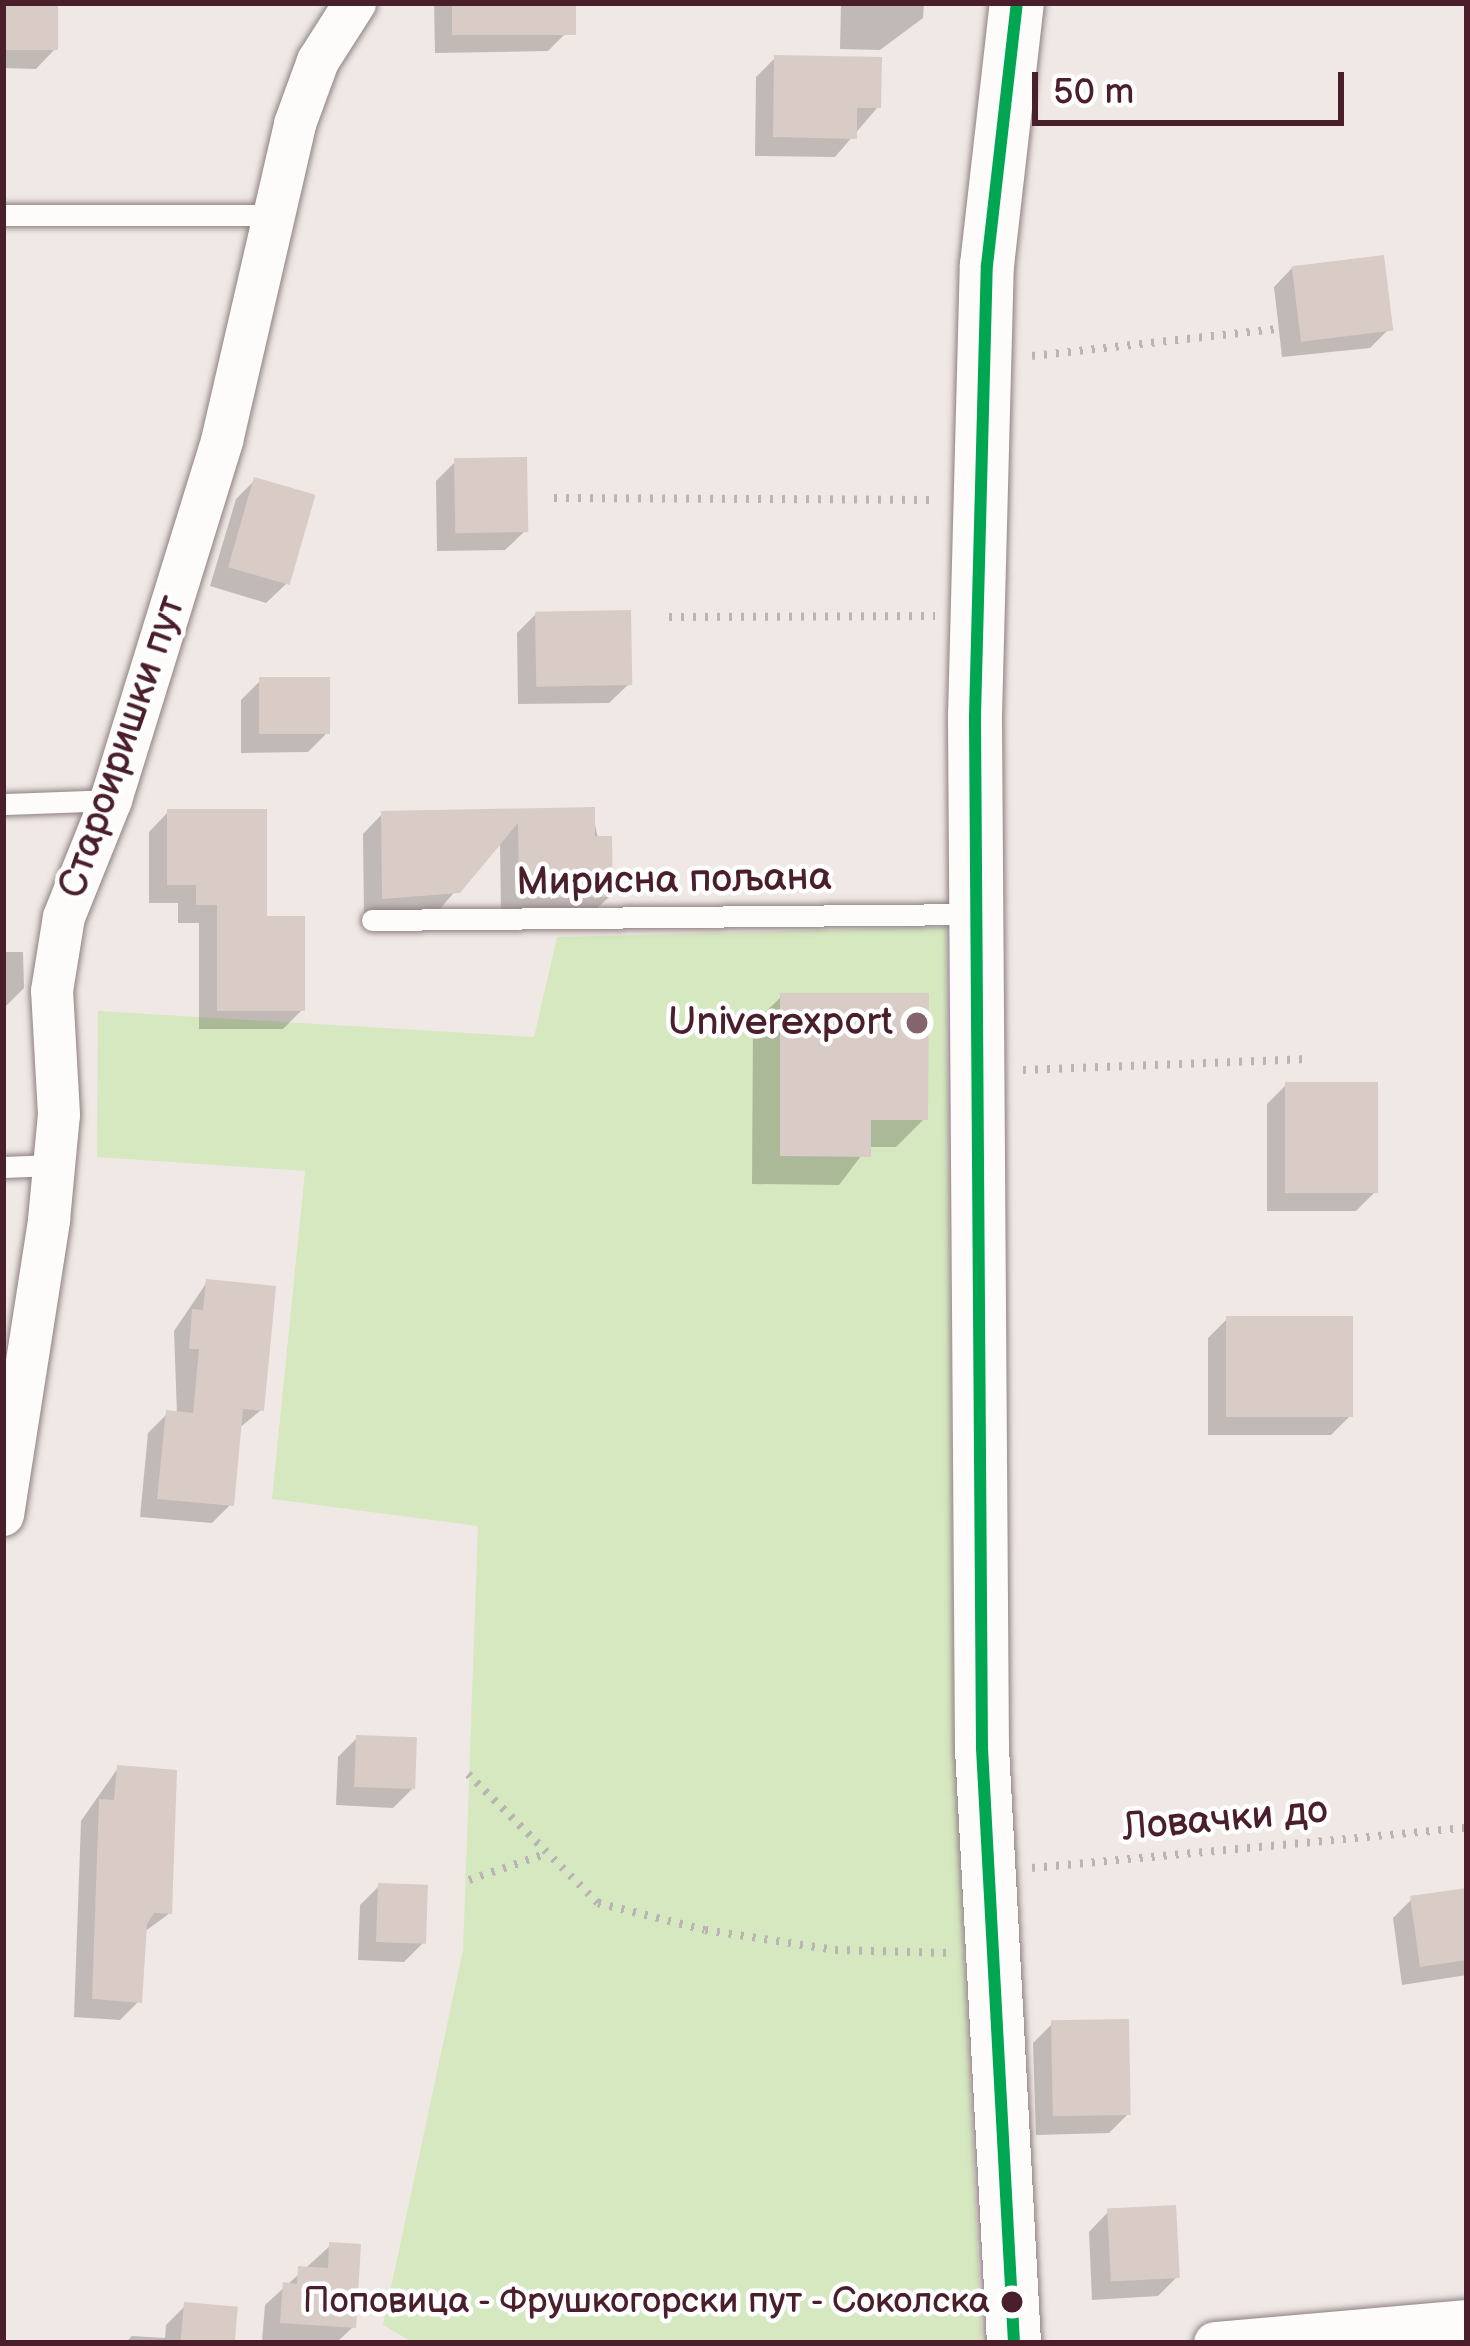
<!DOCTYPE html>
<html>
<head>
<meta charset="utf-8">
<style>
	body { margin:0 }
	#map { position:relative; width:1470px; height:2346px; overflow:hidden; background:#f0e8e4; font-family:"Balsamiq Sans",sans-serif }
	div>[style] { position:absolute }
	[style*='--x'] { left:calc(var(--x)*1px); top:calc(var(--y)*1px); width:calc(var(--w)*1px); rotate:calc(var(--a)*1deg) }
	.green>* { inset:0; background:#d6e8c0 }
	.shadow>* { inset:0; background:#0003 }
	.building>* { inset:0; background:#d9cbc5; transform-origin:0 0 }
	.path>* { height:8px; margin-top:-4px; transform-origin:0; background:repeating-linear-gradient(90deg,#bab4b5 0 3px,transparent 0 12px) }
	.roads { filter:drop-shadow(0 0 3px #8d8182) drop-shadow(0 0 3px #8d8182) }
	.service>* { height:21px; margin:-10.5px; padding:0 10.5px; transform-origin:10.5px; border-radius:10.5px; background:#fdfcfb }
	.minor>* { height:42px; margin:-21px; padding:0 21px; transform-origin:21px; border-radius:21px; background:#fdfcfb }
	.tertiary>* { height:54px; margin:-27px; padding:0 27px; transform-origin:27px; border-radius:27px; background:#fdfcfb }
	.bus-1>* { height:12px; margin:-6px; padding:0 6px; transform-origin:6px; border-radius:6px; background:#00a651 }
	.dots>* { width:33px; height:33px; translate:-50% -50%; box-sizing:border-box; border:6px solid #fff; border-radius:50% }
	span { translate:-50% -50%; white-space:nowrap; text-align:center; line-height:1.15; -webkit-text-stroke:9px #fff; paint-order:stroke }
	.bus-label { font-size:36px; color:#4a1f2b }
	.right { translate:-100% -50%; text-align:right }
	.street-label { font-size:39px; color:#4a1f2b }
	.poi-label { font-size:39px; color:#4a1f2b }
	.frame { position:absolute; inset:0; border:6px solid #4a1f2b; pointer-events:none }
	.scale { position:absolute; left:1032px; top:72px; width:312px; height:54px; box-sizing:border-box; border:6px solid #4a1f2b; border-top:0; padding-left:15px; font-size:36px; line-height:42px; white-space:nowrap; color:#4a1f2b; -webkit-text-stroke:9px #fff; paint-order:stroke }
</style>
</head>
<body>
<div id="map">
	<div class="green">
		<i style="clip-path:polygon(946px 927px,954px 1739px,982px 2343px,414px 2343px,383px 2325px,463px 1950px,478px 1526px,272px 1499px,305px 1171px,97px 1157px,98px 1011px,534px 1037px,557px 937px)"></i>
	</div>
	<div class="shadow">
		<i style="clip-path:polygon(3px 3px,55px 3px,55px 49px,36px 69px,3px 68px)"></i>
		<i style="clip-path:polygon(434px 3px,567px 3px,567px 32px,548px 51px,435px 53px)"></i>
		<i style="clip-path:polygon(841px 3px,924px 3px,923px 18px,880px 50px,840px 49px)"></i>
		<i style="clip-path:polygon(775px 58px,878px 107px,835px 157px,755px 156px,756px 77px)"></i>
		<i style="clip-path:polygon(1293px 267px,1389px 329px,1370px 348px,1282px 357px,1274px 287px)"></i>
		<i style="clip-path:polygon(455px 462px,525px 531px,505px 550px,437px 551px,436px 481px)"></i>
		<i style="clip-path:polygon(255px 480px,286px 584px,266px 603px,210px 586px,236px 499px)"></i>
		<i style="clip-path:polygon(536px 614px,629px 684px,609px 703px,518px 704px,517px 633px)"></i>
		<i style="clip-path:polygon(260px 681px,327px 733px,308px 752px,241px 753px,241px 700px)"></i>
		<i style="clip-path:polygon(592px 810px,610px 896px,590px 915px,501px 916px,500px 840px,438px 911px,364px 917px,363px 834px,382px 814px)"></i>
		<i style="clip-path:polygon(168px 812px,264px 919px,302px 1010px,283px 1029px,199px 1029px,199px 923px,178px 923px,178px 903px,149px 903px,149px 832px)"></i>
		<i style="clip-path:polygon(3px 952px,23px 952px,24px 988px,3px 1009px)"></i>
		<i style="clip-path:polygon(782px 996px,925px 1118px,896px 1147px,868px 1147px,839px 1185px,752px 1184px,753px 1024px)"></i>
		<i style="clip-path:polygon(1286px 1085px,1375px 1192px,1356px 1211px,1267px 1211px,1267px 1104px)"></i>
		<i style="clip-path:polygon(207px 1282px,261px 1410px,238px 1429px,231px 1504px,212px 1523px,140px 1517px,148px 1433px,167px 1414px,177px 1415px,174px 1331px)"></i>
		<i style="clip-path:polygon(1227px 1319px,1350px 1416px,1331px 1435px,1208px 1435px,1208px 1338px)"></i>
		<i style="clip-path:polygon(357px 1738px,412px 1789px,393px 1808px,336px 1805px,338px 1757px)"></i>
		<i style="clip-path:polygon(118px 1768px,170px 1913px,144px 1932px,139px 2001px,120px 2020px,74px 2017px,81px 1821px)"></i>
		<i style="clip-path:polygon(379px 1886px,423px 1943px,404px 1962px,358px 1960px,360px 1905px)"></i>
		<i style="clip-path:polygon(1467px 1891px,1467px 1975px,1402px 1985px,1393px 1918px,1412px 1899px)"></i>
		<i style="clip-path:polygon(1052px 2024px,1128px 2114px,1109px 2133px,1036px 2135px,1033px 2043px)"></i>
		<i style="clip-path:polygon(1108px 2212px,1177px 2277px,1158px 2296px,1092px 2300px,1089px 2232px)"></i>
		<i style="clip-path:polygon(331px 2245px,353px 2327px,336px 2343px,262px 2341px,265px 2305px)"></i>
		<i style="clip-path:polygon(185px 2306px,233px 2343px,125px 2343px,132px 2336px,165px 2338px,166px 2325px)"></i>
	</div>
	<div class="building">
		<i style="left:3px;top:3px;width:55px;height:47px"></i>
		<i style="left:452px;top:3px;width:124px;height:32px"></i>
		<i style="clip-path:polygon(774px 55px,882px 57px,881px 108px,857px 108px,857px 139px,773px 137px)"></i>
		<i style="left:1384px;top:255px;width:76px;height:93px;rotate:83deg"></i>
		<i style="left:527px;top:457px;width:75px;height:73px;rotate:89deg"></i>
		<i style="left:254px;top:477px;width:64px;height:94px;rotate:16deg"></i>
		<i style="left:631px;top:610px;width:75px;height:96px;rotate:89deg"></i>
		<i style="left:330px;top:677px;width:57px;height:71px;rotate:90deg"></i>
		<i style="clip-path:polygon(595px 807px,595px 836px,612px 836px,613px 897px,519px 898px,518px 823px,460px 893px,382px 899px,381px 811px)"></i>
		<i style="clip-path:polygon(167px 809px,267px 809px,267px 916px,305px 916px,305px 1011px,217px 1011px,217px 905px,196px 905px,196px 885px,167px 885px)"></i>
		<i style="clip-path:polygon(780px 993px,929px 993px,928px 1120px,871px 1120px,871px 1157px,780px 1156px)"></i>
		<i style="left:1285px;top:1082px;width:93px;height:111px"></i>
		<i style="clip-path:polygon(206px 1279px,276px 1286px,264px 1411px,243px 1409px,234px 1506px,157px 1499px,166px 1410px,193px 1413px,199px 1349px,189px 1349px,192px 1309px,203px 1310px)"></i>
		<i style="left:1226px;top:1316px;width:127px;height:101px"></i>
		<i style="left:356px;top:1735px;width:61px;height:52px;rotate:2deg"></i>
		<i style="clip-path:polygon(117px 1765px,177px 1770px,172px 1914px,154px 1913px,147px 1924px,142px 2003px,92px 1999px,99px 1799px,114px 1800px)"></i>
		<i style="left:378px;top:1883px;width:50px;height:59px;rotate:2deg"></i>
		<i style="clip-path:polygon(1467px 1888px,1467px 1960px,1420px 1967px,1410px 1896px)"></i>
		<i style="left:1129px;top:2019px;width:96px;height:78px;rotate:89deg"></i>
		<i style="left:1176px;top:2205px;width:73px;height:69px;rotate:87deg"></i>
		<i style="clip-path:polygon(329px 2242px,361px 2244px,356px 2328px,280px 2323px,283px 2282px,297px 2284px,298px 2266px,328px 2268px)"></i>
		<i style="left:184px;top:2302px;width:54px;height:41px;rotate:5deg"></i>
	</div>
	<div class="path">
		<i style="--x:1032;--y:356;--w:245;--a:-6.3"></i>
		<i style="--x:554;--y:498;--w:380;--a:0.3"></i>
		<i style="--x:669;--y:617;--w:266;--a:-0.2"></i>
		<i style="--x:1023;--y:1070;--w:286;--a:-2.2"></i>
		<i style="--x:468;--y:1774;--w:183;--a:44.8"></i>
		<i style="--x:598;--y:1903;--w:110;--a:14.2"></i>
		<i style="--x:705;--y:1930;--w:132;--a:8.7"></i>
		<i style="--x:835;--y:1950;--w:116;--a:1.5"></i>
		<i style="--x:1032;--y:1868;--w:437;--a:-5.3"></i>
		<i style="--x:469;--y:1880;--w:77;--a:-18.9"></i>
	</div>
	<div class="roads">
		<div class="service">
			<i style="--x:3;--y:215;--w:271;--a:0"></i>
			<i style="--x:3;--y:804;--w:108;--a:-2.1"></i>
			<i style="--x:372;--y:920;--w:604;--a:-0.57"></i>
			<i style="--x:3;--y:1167;--w:51;--a:-2.2"></i>
		</div>
		<div class="minor">
			<i style="--x:3;--y:1515;--w:299;--a:-81.1"></i>
			<i style="--x:49;--y:1220;--w:105;--a:-84.6"></i>
			<i style="--x:59;--y:1115;--w:124;--a:-93.2"></i>
			<i style="--x:52;--y:991;--w:75;--a:-80.8"></i>
			<i style="--x:64;--y:917;--w:126;--a:-68.1"></i>
			<i style="--x:111;--y:800;--w:376;--a:-72.8"></i>
			<i style="--x:222;--y:441;--w:325;--a:-77"></i>
			<i style="--x:295;--y:124;--w:67;--a:-69.9"></i>
			<i style="--x:318;--y:61;--w:69;--a:-57.5"></i>
			<i style="--x:1215;--y:2343;--w:253;--a:-5"></i>
		</div>
		<div class="tertiary">
			<i style="--x:1014;--y:2343;--w:595;--a:-93.08"></i>
			<i style="--x:982;--y:1749;--w:1033;--a:-90.39"></i>
			<i style="--x:975;--y:716;--w:451;--a:-88.5"></i>
			<i style="--x:987;--y:265;--w:264;--a:-83.5"></i>
		</div>
	</div>
	<div class="bus-1">
		<i style="--x:1014;--y:2343;--w:595;--a:-93.08"></i>
		<i style="--x:982;--y:1749;--w:1033;--a:-90.39"></i>
		<i style="--x:975;--y:716;--w:451;--a:-88.5"></i>
		<i style="--x:987;--y:265;--w:264;--a:-83.5"></i>
	</div>
	<div class="dots">
		<i style="left:917px;top:1023px;background:#84656c"></i>
		<i style="left:1012px;top:2302px;background:#4a1f2b"></i>
	</div>
	<div class="bus-label">
		<span class="right" style="left:990px;top:2302px">Поповица - Фрушкогорски пут - Соколска</span>
	</div>
	<div class="street-label">
		<span style="left:123px;top:747px;rotate:-71deg">Староиришки пут</span>
		<span style="left:674px;top:881px;rotate:-1deg">Мирисна пољана</span>
		<span style="left:1225px;top:1820px;rotate:-5deg">Ловачки до</span>
	</div>
	<div class="poi-label">
		<span class="right" style="left:893px;top:1023px">Univerexport</span>
	</div>
	<div class="frame"></div>
	<div class="scale">50 m</div>
</div>
</body>
</html>
